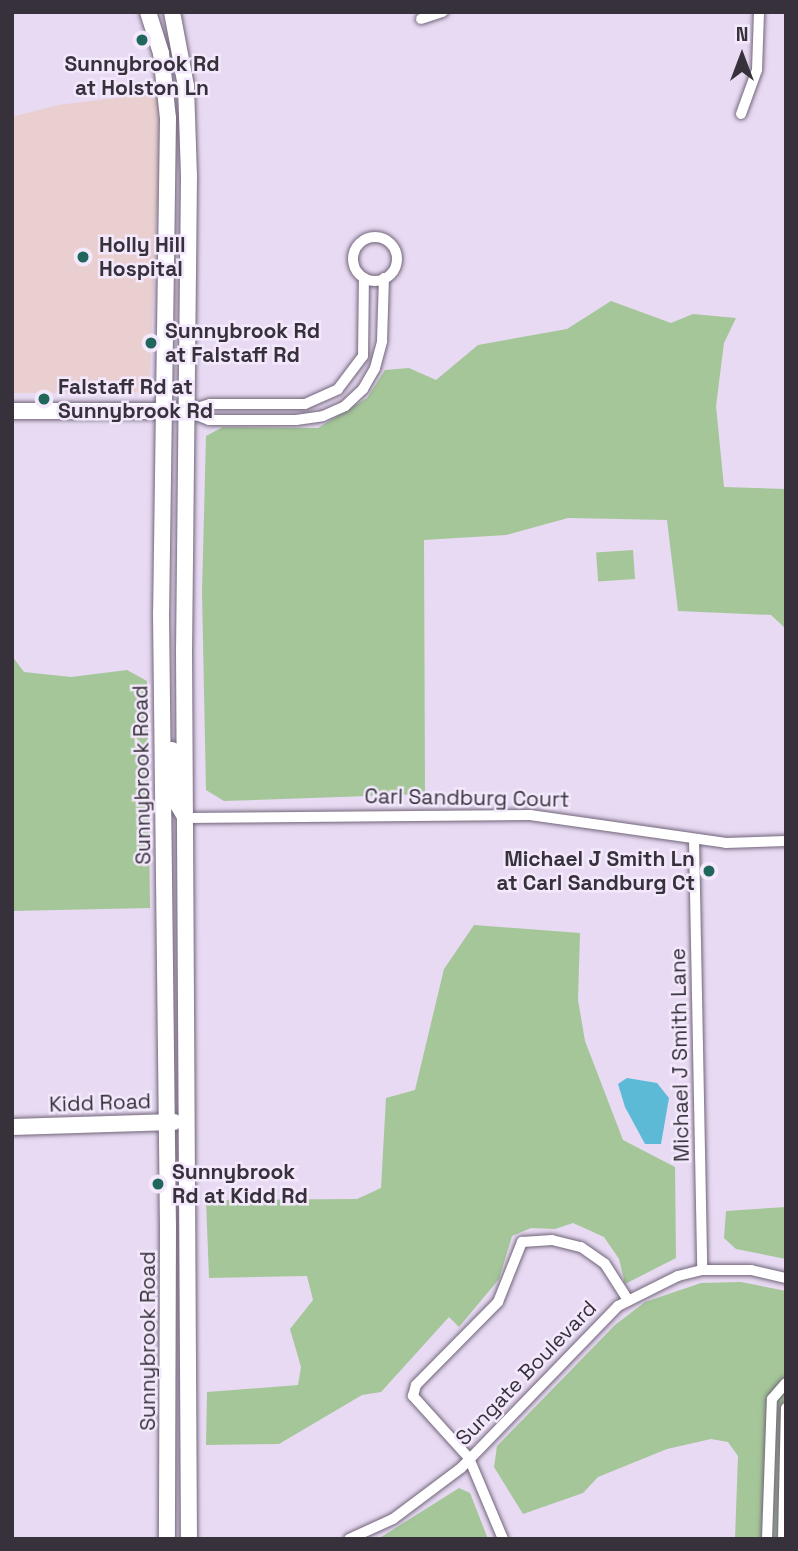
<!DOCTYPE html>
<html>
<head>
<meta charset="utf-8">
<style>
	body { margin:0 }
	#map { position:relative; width:798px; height:1551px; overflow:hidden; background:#e7daf2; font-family:"Space Grotesk",sans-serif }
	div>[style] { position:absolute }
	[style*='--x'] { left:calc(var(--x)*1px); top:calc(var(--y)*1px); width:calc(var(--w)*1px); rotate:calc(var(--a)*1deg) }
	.medical>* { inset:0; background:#e9cfd0 }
	.green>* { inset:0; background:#a5c699; transform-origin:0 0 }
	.water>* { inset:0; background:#5cbad7 }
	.roads { filter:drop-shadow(0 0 2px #71657a) drop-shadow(0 0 2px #71657a) }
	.street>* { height:10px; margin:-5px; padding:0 5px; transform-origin:5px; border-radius:5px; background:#fff }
	.street>.ring { margin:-5px; padding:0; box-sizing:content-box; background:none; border:10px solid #fff; border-radius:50% }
	.secondary>* { height:16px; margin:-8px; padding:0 8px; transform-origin:8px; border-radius:8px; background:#fff }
	.dots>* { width:19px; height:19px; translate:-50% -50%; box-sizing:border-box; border:4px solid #f3e8fc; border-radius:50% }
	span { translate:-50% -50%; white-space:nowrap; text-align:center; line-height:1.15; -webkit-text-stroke:5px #f3e8fc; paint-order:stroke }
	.poi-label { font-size:21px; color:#36313a; font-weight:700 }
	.left { translate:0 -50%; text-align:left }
	.right { translate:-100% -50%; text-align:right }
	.street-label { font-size:21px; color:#36313a }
	.frame { position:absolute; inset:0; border:14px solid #36313a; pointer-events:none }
	.north { position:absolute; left:707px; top:21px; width:70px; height:70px; -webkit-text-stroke:5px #f3e8fc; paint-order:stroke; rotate:0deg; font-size:19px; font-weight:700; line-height:28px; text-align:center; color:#36313a }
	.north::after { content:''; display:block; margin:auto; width:24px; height:32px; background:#36313a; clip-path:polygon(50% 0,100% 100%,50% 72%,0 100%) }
</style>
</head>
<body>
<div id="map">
	<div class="medical">
		<i style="clip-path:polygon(157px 93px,161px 123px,149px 392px,12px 393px,12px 117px,58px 105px)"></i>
	</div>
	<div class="green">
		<i style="clip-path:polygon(611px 301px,671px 323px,693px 314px,736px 318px,724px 343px,716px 406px,724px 487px,786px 489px,786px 629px,771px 615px,678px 611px,667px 520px,568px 518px,506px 535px,424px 540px,425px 794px,224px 801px,206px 790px,202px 592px,206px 436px,223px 427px,318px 428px,367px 398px,385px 370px,409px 368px,436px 380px,478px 345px,567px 329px)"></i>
		<i style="left:633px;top:550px;width:29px;height:37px;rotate:86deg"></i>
		<i style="clip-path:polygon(12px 656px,24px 672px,71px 677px,127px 670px,147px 681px,150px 908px,12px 911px)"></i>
		<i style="clip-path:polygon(474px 925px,580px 933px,578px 1000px,585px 1041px,623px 1140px,675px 1167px,676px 1258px,625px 1284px,619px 1259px,604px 1237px,573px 1223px,555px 1229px,531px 1228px,512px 1236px,499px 1279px,459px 1327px,449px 1317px,381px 1392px,362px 1395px,279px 1444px,206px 1445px,207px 1392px,298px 1385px,301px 1367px,290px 1329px,313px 1300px,307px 1276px,209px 1278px,206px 1200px,357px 1199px,381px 1188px,386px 1098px,415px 1090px,444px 969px)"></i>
		<i style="clip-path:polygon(786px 1207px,786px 1259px,736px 1249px,724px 1238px,726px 1211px)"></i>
		<i style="clip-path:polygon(741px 1282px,786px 1291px,786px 1539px,735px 1539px,738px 1456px,728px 1442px,711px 1439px,667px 1449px,598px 1477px,583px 1493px,523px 1514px,494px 1467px,497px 1446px,615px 1325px,645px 1302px,701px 1283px)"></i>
		<i style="clip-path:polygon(459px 1488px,470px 1493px,488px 1539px,378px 1539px)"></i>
	</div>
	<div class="water">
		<i style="clip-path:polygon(627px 1078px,657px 1083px,669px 1098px,661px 1144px,645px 1144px,625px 1107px,618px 1084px)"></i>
	</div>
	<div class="roads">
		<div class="street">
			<i style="--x:421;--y:19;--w:23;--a:-18"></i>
			<i style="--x:741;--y:114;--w:47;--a:-70"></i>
			<i style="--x:757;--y:70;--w:58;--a:-88"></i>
			<i class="ring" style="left:353px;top:237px;width:34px;height:34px"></i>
			<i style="--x:187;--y:411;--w:24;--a:22"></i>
			<i style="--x:209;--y:420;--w:87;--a:0"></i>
			<i style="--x:296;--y:420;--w:27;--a:-8"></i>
			<i style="--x:323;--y:416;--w:24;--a:-24"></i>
			<i style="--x:345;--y:406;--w:25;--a:-43"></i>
			<i style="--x:363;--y:389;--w:24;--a:-60"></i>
			<i style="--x:375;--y:368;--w:28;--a:-75"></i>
			<i style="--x:382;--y:341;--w:63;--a:-88.2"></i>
			<i style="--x:187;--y:411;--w:24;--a:-17"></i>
			<i style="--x:210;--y:404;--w:95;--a:0"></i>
			<i style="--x:305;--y:404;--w:36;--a:-24"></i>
			<i style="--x:338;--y:389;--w:41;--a:-52.9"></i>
			<i style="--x:363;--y:356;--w:78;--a:-89.3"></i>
			<i style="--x:186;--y:818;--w:344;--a:-0.5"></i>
			<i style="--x:530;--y:815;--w:198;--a:8.1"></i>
			<i style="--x:726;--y:843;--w:60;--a:-1.9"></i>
			<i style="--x:694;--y:839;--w:431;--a:88.9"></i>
			<i style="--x:349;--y:1539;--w:48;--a:-24.4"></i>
			<i style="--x:393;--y:1519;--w:85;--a:-36.9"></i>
			<i style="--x:461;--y:1468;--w:226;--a:-45.9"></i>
			<i style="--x:618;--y:1306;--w:67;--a:-26.6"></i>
			<i style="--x:678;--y:1276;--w:25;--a:-14"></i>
			<i style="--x:702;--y:1270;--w:49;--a:0"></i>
			<i style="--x:751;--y:1270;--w:36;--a:13"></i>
			<i style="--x:503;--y:1539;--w:88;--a:-112.8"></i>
			<i style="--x:469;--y:1458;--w:84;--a:-132.1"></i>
			<i style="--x:413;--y:1396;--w:11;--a:-75"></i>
			<i style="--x:416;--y:1385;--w:117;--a:-45.3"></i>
			<i style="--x:498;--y:1302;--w:65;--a:-68.2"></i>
			<i style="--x:522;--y:1242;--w:30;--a:-4"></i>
			<i style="--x:552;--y:1240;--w:30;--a:14"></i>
			<i style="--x:581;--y:1247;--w:29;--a:35"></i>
			<i style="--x:605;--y:1264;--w:43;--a:57.4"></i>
			<i style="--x:767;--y:1539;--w:140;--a:-88"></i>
			<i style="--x:772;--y:1399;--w:21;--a:-49"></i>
			<i style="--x:783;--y:1539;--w:131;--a:-88.7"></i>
		</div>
		<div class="secondary">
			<i style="--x:148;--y:12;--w:43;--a:72.4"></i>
			<i style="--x:161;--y:53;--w:65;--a:83.9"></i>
			<i style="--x:168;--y:118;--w:495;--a:90.8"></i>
			<i style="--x:161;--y:613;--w:613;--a:89.35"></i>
			<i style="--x:168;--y:1226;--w:313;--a:90.2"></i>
			<i style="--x:172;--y:12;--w:75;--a:79.3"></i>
			<i style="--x:186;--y:86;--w:90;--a:88.1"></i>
			<i style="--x:189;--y:176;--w:473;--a:90.6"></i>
			<i style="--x:184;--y:649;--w:890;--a:89.68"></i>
			<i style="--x:12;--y:411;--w:162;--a:0"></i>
			<i style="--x:172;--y:750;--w:50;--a:86.6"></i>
			<i style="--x:175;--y:800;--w:21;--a:59"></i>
			<i style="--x:12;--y:1127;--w:162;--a:-1.8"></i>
		</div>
	</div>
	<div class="dots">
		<i style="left:142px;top:40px;background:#20665a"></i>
		<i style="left:83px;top:257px;background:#20665a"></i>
		<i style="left:151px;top:343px;background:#20665a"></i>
		<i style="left:44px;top:399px;background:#20665a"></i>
		<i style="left:709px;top:871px;background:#20665a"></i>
		<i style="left:158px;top:1184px;background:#20665a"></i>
	</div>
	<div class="poi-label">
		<span style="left:142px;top:76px">Sunnybrook Rd<br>at Holston Ln</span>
		<span class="left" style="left:99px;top:257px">Holly Hill<br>Hospital</span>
		<span class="left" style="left:165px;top:343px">Sunnybrook Rd<br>at Falstaff Rd</span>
		<span class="left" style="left:58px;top:399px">Falstaff Rd at<br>Sunnybrook Rd</span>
		<span class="right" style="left:695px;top:871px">Michael J Smith Ln<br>at Carl Sandburg Ct</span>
		<span class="left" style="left:172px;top:1184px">Sunnybrook<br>Rd at Kidd Rd</span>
	</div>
	<div class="street-label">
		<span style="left:142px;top:775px;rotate:-91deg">Sunnybrook Road</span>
		<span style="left:467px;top:798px;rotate:1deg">Carl Sandburg Court</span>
		<span style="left:680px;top:1055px;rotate:-91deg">Michael J Smith Lane</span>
		<span style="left:100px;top:1103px;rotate:-2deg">Kidd Road</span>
		<span style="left:148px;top:1341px;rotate:-90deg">Sunnybrook Road</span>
		<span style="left:526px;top:1373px;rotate:-46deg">Sungate Boulevard</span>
	</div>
	<div class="frame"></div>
	<div class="north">N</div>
</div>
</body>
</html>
